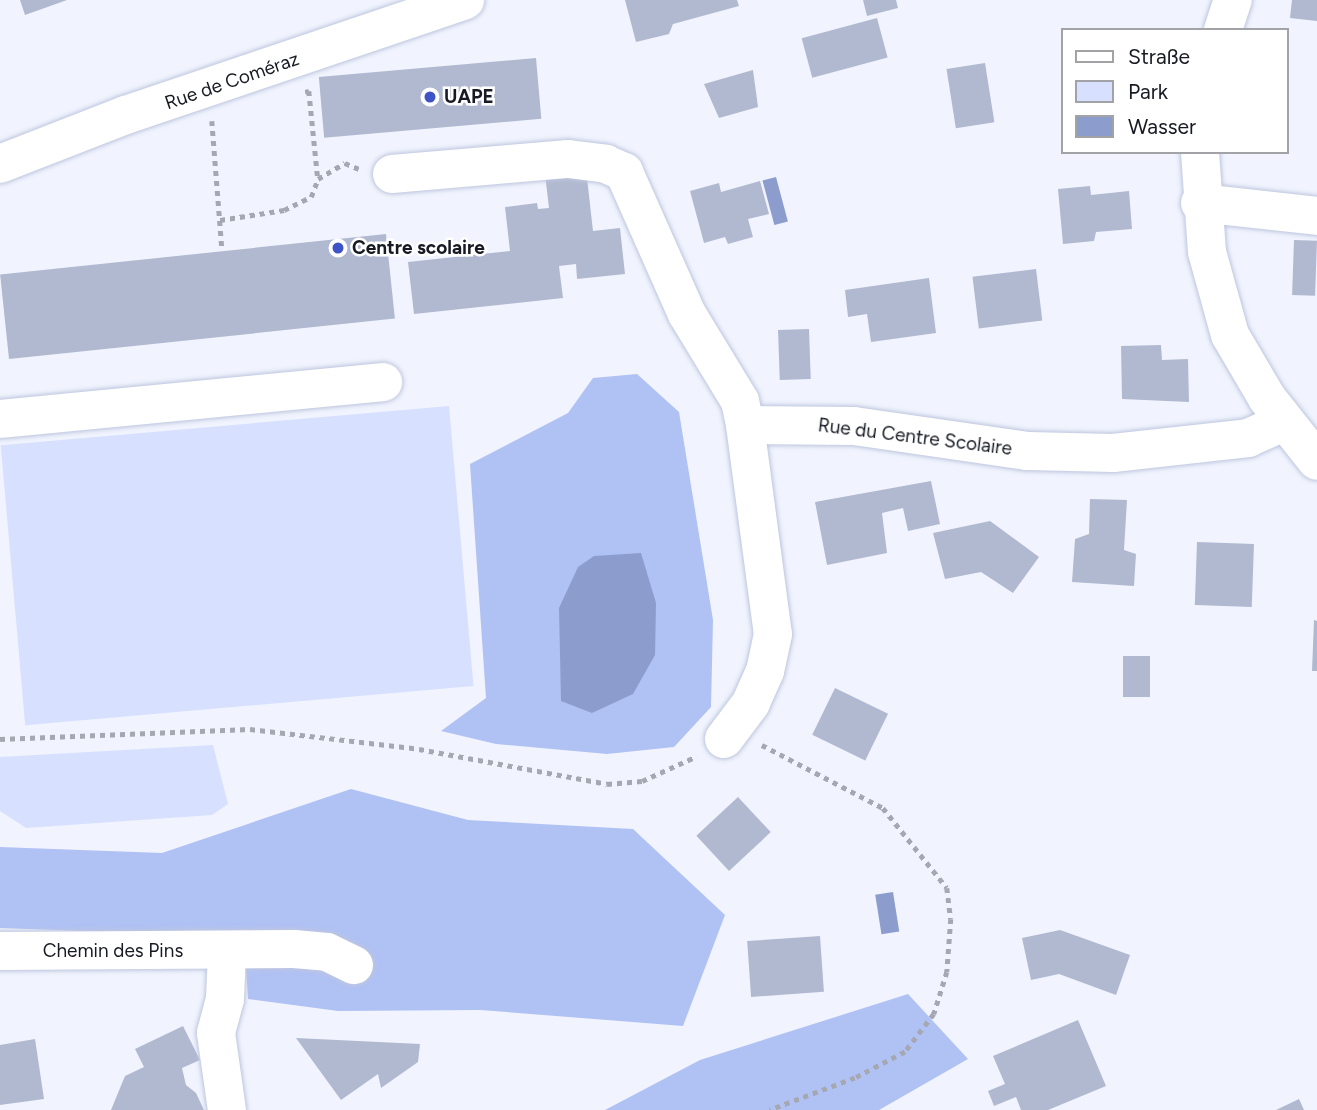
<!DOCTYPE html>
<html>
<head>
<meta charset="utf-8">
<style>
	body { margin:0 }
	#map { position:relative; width:1317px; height:1110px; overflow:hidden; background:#f1f4fe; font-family:Figtree,sans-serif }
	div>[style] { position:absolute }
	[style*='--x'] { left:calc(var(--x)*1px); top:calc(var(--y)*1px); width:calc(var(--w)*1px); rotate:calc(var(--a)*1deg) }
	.green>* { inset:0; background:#d7e1ff; transform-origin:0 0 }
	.forest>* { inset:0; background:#b0c1f4 }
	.water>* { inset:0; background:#8c9ccd; transform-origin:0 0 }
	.building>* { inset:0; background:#b1b9d1; transform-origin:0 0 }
	.path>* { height:4.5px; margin-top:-2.25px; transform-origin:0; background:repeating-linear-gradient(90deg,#a5a8b1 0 5px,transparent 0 10px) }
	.roads { filter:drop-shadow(0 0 2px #bec6de) drop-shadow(0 0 2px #bec6de) }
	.minor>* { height:38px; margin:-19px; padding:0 19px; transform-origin:19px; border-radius:19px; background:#fff }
	.dots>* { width:19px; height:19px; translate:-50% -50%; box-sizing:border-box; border:4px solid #fff; border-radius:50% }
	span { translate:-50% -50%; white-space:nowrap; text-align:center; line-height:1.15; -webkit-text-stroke:5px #fff; paint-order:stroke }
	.street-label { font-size:19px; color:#171a22 }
	.poi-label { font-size:19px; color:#171a22; font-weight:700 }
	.left { translate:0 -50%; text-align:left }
	.legend { position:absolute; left:1061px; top:28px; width:228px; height:126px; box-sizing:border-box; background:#fff; border:2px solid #a2a3a7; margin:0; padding:9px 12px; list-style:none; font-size:21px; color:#171a22 }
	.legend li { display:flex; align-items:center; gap:14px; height:35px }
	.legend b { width:35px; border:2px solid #a2a3a7 }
</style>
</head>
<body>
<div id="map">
	<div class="green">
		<i style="left:449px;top:406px;width:281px;height:450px;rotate:85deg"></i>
		<i style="clip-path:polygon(213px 745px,228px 804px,212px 815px,26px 828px,0 811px,0 757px)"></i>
	</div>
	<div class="forest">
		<i style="clip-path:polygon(637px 374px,679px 412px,713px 620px,711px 707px,674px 747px,607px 754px,496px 744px,441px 731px,486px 698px,470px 464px,568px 413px,593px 378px)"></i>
		<i style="clip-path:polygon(351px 789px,468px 820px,633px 829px,725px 915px,683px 1026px,480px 1010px,338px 1011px,248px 999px,244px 937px,0 928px,0 847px,162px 853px)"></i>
		<i style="clip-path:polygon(908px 994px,968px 1059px,879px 1110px,605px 1110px,700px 1060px)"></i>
	</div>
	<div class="water">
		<i style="left:776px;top:177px;width:46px;height:14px;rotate:75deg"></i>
		<i style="clip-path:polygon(641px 553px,656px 603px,655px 655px,633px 694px,592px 713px,561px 701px,559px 608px,578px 567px,594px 556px)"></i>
		<i style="left:893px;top:892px;width:40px;height:18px;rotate:81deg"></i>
	</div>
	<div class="building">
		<i style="clip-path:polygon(20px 0,67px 0,25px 15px)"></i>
		<i style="clip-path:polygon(625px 0,737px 0,739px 6px,673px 24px,669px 34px,636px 42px)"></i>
		<i style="clip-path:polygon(863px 0,896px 0,898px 8px,867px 16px)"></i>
		<i style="clip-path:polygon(1292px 0,1317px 0,1317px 21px,1290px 18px)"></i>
		<i style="left:877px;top:18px;width:41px;height:78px;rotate:75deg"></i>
		<i style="left:536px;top:58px;width:61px;height:218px;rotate:85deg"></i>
		<i style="left:985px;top:63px;width:60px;height:39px;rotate:81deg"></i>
		<i style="clip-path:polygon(753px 70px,758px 107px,719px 118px,704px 84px)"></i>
		<i style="clip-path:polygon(586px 169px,593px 231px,620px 228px,625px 274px,577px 279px,576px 264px,559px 266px,563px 298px,414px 314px,408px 262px,510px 251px,505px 207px,537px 203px,538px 209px,549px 208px,545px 174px)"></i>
		<i style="clip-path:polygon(760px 181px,769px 214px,748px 219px,753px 237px,728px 244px,725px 237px,704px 243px,690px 191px,719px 183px,721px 192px)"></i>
		<i style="clip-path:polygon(1090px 186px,1091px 195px,1129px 191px,1132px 229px,1096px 232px,1094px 241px,1063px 244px,1058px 189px)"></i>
		<i style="left:386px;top:234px;width:85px;height:388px;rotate:84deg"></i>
		<i style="left:1294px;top:240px;width:23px;height:55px;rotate:2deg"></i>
		<i style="left:1036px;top:269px;width:52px;height:64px;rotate:83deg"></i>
		<i style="clip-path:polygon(929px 278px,936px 333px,871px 342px,867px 314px,848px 317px,845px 290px)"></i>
		<i style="left:809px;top:329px;width:50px;height:31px;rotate:88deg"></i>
		<i style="clip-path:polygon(1161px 345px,1162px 360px,1188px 359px,1189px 402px,1122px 399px,1121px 346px)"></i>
		<i style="clip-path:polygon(931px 481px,940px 524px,908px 531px,903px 508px,882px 513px,887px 553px,827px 565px,815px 502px)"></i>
		<i style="clip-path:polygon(1090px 499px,1127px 500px,1124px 550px,1136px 554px,1134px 586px,1072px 582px,1075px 539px,1089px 534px)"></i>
		<i style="clip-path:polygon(990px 521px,1039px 557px,1013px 593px,981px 572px,945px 579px,933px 533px)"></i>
		<i style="left:1197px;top:542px;width:57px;height:63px;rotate:2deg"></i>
		<i style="clip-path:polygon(1314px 620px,1317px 621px,1317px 671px,1312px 671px)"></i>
		<i style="left:1123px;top:656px;width:27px;height:41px"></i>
		<i style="left:835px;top:688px;width:59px;height:52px;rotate:26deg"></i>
		<i style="left:738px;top:797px;width:48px;height:57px;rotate:47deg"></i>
		<i style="clip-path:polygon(1060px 930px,1130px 955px,1116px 995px,1059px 974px,1031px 980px,1022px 938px)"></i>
		<i style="left:820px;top:936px;width:56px;height:73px;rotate:86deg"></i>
		<i style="clip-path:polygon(1078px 1020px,1106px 1086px,1048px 1110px,1021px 1110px,1016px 1097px,994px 1106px,988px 1091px,1005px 1084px,993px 1056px)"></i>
		<i style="clip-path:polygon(183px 1026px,200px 1060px,182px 1068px,186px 1085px,196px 1093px,204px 1110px,111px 1110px,125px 1076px,144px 1067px,135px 1049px)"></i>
		<i style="clip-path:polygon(296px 1038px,420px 1044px,418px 1062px,381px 1088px,378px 1074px,341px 1100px)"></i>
		<i style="clip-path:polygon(35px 1039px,44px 1099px,0 1105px,0 1045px)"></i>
		<i style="clip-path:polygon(1299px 1099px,1304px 1110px,1276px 1110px)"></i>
	</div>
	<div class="path">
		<i style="--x:305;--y:92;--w:4;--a:-14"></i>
		<i style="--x:309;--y:91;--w:88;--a:84.2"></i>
		<i style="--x:318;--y:179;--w:31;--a:-31"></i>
		<i style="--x:345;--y:163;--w:15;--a:23"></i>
		<i style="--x:212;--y:121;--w:128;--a:85.5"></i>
		<i style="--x:220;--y:220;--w:65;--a:-8.9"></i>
		<i style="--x:284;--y:210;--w:30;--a:-26"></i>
		<i style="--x:311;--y:197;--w:19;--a:-69"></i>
		<i style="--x:0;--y:739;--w:250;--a:-2.3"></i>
		<i style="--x:250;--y:729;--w:170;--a:6.7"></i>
		<i style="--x:419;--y:749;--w:191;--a:10.5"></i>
		<i style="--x:607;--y:784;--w:35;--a:-5"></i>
		<i style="--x:642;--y:781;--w:60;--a:-24.4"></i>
		<i style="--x:762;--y:745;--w:136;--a:27.5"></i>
		<i style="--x:883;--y:808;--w:102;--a:51.3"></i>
		<i style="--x:947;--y:888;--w:31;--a:83"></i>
		<i style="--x:951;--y:919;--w:53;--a:94.3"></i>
		<i style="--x:947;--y:972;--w:44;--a:107.2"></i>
		<i style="--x:934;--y:1014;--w:48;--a:127.3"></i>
		<i style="--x:905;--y:1052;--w:56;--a:152.5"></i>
		<i style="--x:855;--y:1078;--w:91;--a:159.4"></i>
	</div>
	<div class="roads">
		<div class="minor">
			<i style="--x:1223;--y:30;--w:32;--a:-72"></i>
			<i style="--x:1200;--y:152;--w:100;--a:86"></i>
			<i style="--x:1207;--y:252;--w:86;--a:74.5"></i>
			<i style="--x:1230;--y:335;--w:73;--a:59.6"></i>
			<i style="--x:1267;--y:398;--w:80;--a:51.6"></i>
			<i style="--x:0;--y:164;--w:135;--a:-21.3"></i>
			<i style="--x:126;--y:115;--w:358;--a:-18.7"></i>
			<i style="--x:392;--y:174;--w:177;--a:-4.9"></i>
			<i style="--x:568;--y:159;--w:38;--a:7"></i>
			<i style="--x:606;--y:164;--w:20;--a:24"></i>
			<i style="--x:624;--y:172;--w:155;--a:66.1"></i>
			<i style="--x:687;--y:314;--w:102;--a:58.7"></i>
			<i style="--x:740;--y:401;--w:25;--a:78"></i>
			<i style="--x:745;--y:425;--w:211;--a:82.4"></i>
			<i style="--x:773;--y:634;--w:38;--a:102"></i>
			<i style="--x:765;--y:671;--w:35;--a:114"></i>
			<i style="--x:751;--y:703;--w:45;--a:126.9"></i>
			<i style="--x:1200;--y:203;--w:118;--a:6.3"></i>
			<i style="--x:0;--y:419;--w:385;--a:-5.5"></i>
			<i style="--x:745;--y:425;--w:109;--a:0.5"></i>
			<i style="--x:854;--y:426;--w:176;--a:8.2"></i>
			<i style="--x:1028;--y:451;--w:85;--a:1.3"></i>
			<i style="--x:1113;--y:453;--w:136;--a:-6.3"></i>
			<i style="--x:1248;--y:438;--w:39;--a:-24"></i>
			<i style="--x:0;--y:951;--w:294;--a:-0.4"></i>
			<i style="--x:294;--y:949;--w:33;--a:5"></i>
			<i style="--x:327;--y:952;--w:30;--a:26"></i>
			<i style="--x:227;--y:951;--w:48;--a:92.4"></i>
			<i style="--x:225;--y:999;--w:35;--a:105"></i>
			<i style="--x:216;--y:1033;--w:78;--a:81.9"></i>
		</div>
	</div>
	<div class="dots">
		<i style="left:430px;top:97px;background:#3e53c6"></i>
		<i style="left:338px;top:248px;background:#3e53c6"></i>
	</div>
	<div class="street-label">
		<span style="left:232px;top:81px;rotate:-19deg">Rue de Coméraz</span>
		<span style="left:915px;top:437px;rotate:7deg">Rue du Centre Scolaire</span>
		<span style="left:113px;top:951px">Chemin des Pins</span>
	</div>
	<div class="poi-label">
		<span class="left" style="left:444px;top:97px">UAPE</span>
		<span class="left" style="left:352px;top:248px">Centre scolaire</span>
	</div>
	<ul class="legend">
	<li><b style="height:9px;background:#fff"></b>Straße</li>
	<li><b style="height:19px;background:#d7e1ff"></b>Park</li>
	<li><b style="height:19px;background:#8c9ccd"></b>Wasser</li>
	</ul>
</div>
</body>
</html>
